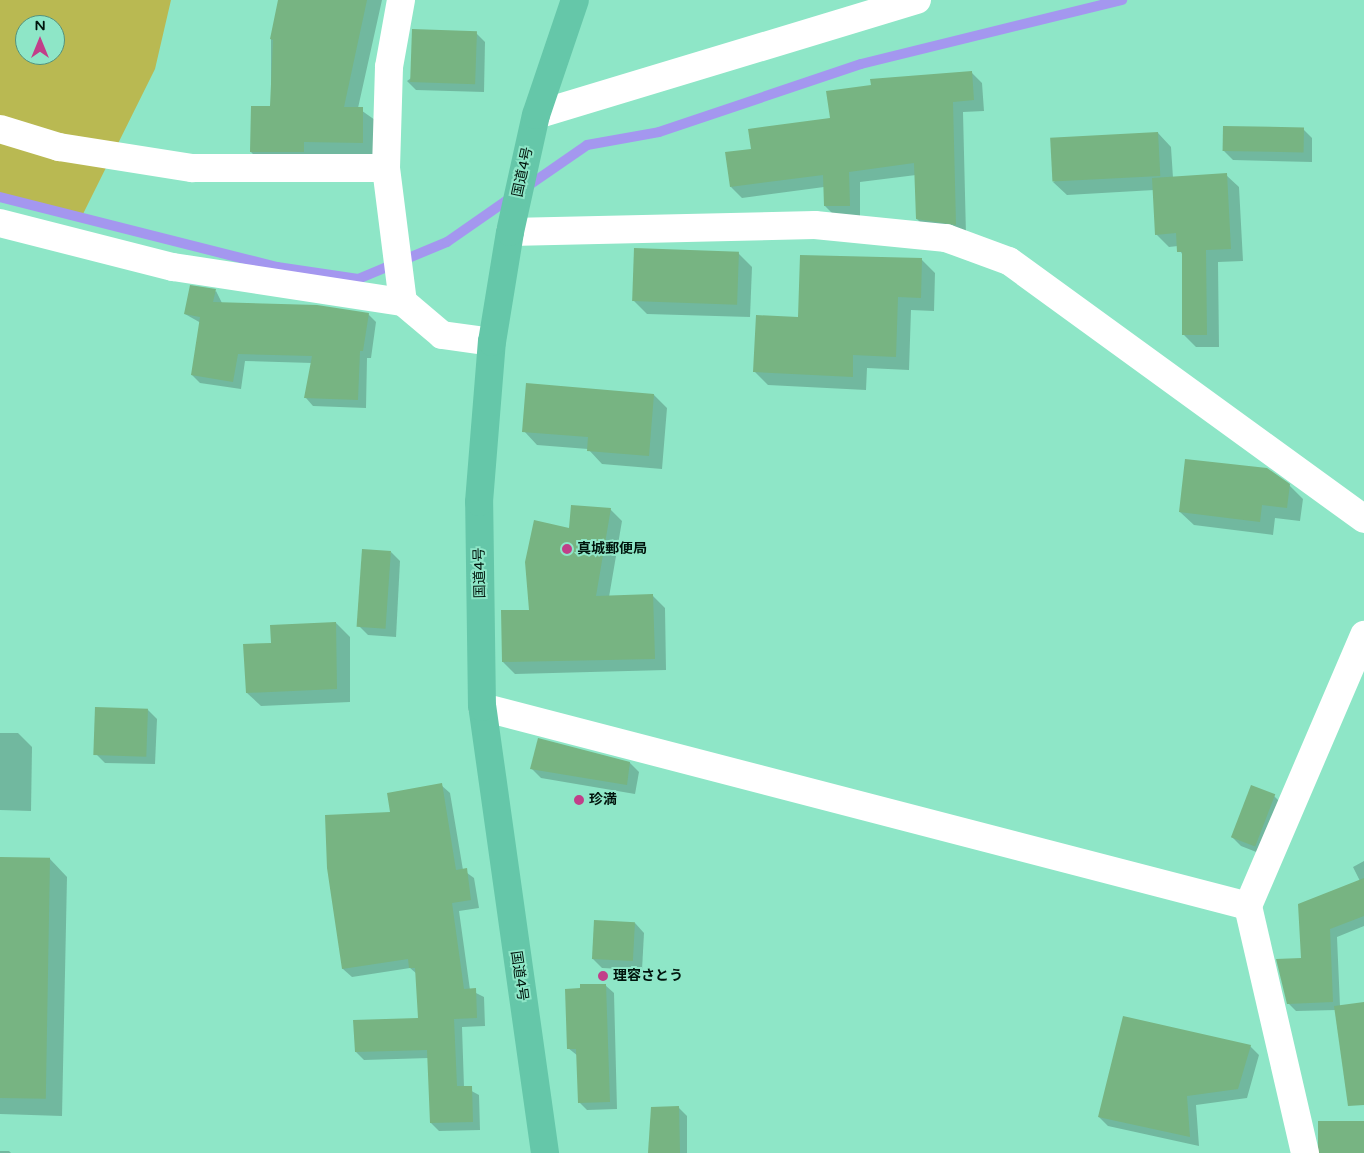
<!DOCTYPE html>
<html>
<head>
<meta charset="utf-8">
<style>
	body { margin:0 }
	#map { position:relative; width:1364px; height:1153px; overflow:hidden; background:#8ee6c7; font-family:"Varela Round","Noto Sans JP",sans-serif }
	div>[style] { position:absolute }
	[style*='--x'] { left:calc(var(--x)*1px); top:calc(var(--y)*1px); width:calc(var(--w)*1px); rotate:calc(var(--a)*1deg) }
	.green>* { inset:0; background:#b9b952 }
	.shadow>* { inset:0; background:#0003 }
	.stream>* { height:10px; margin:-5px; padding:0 5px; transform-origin:5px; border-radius:5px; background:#a497ef }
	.building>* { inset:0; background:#77b482; transform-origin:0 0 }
	.minor>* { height:28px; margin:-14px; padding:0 14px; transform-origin:14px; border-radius:14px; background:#fff }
	.trunk>* { height:28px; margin:-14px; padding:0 14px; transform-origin:14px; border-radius:14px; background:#65c7a9 }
	.dots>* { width:14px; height:14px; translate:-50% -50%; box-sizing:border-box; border:2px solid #8ee6c7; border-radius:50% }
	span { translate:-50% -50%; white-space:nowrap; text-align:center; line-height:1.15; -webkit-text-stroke:4px #8ee6c7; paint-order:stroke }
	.street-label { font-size:14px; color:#00140c }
	.poi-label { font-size:14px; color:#00140c; font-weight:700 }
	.left { translate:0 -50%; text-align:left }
	.north { position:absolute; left:15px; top:15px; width:50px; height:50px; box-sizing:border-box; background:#8ee6c7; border:1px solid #55927c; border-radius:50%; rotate:0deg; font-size:14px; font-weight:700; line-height:20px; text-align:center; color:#00140c }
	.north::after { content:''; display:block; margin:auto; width:18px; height:22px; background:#c13f89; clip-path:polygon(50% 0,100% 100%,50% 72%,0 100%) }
</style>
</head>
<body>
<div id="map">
	<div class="green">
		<i style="clip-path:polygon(evenodd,0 0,171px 0,155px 69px,83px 214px,0 194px,0 0,25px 25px,55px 25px,55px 55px,25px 55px,25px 25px)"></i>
	</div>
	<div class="shadow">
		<i style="clip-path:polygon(279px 0,382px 0,358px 108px,375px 120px,374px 154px,316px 154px,316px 164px,263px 164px,251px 152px,271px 108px,271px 39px)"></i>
		<i style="clip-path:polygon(476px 33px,485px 42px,484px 92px,416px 90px,407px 81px)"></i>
		<i style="clip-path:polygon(971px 72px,982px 83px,984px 111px,963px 112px,966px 235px,928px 230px,917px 219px,916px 175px,860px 182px,860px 216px,836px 217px,825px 206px,824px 187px,742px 198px,731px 187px,752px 150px)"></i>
		<i style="clip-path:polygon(1303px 129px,1312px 138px,1312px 162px,1233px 160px,1224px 151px)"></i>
		<i style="clip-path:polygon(1158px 133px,1171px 147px,1173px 178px,1226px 175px,1239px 187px,1243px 261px,1218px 262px,1219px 347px,1196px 347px,1184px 335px,1183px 256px,1178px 246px,1169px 247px,1156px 234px,1154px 190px,1067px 195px,1053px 182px)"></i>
		<i style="clip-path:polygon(738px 253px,752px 267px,750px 317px,647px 314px,633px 300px)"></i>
		<i style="clip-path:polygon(922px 260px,935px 273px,934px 311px,911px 310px,909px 370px,867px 368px,866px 390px,768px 385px,755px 372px,799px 318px)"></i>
		<i style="clip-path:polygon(216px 291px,222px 303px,368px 314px,376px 322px,371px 358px,367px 358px,366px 408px,313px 406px,306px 398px,312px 363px,245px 361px,241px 389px,200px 383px,192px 375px,201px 323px,185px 314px)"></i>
		<i style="clip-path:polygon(654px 395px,667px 408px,662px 469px,602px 464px,588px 449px,537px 445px,524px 431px)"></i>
		<i style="clip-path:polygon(1289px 485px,1303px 499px,1300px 521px,1275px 518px,1273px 535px,1194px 525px,1180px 512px)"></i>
		<i style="clip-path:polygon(610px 509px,622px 521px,609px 597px,653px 596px,665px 608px,666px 670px,515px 674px,503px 662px,570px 529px)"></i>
		<i style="clip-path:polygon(391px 552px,400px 561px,396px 637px,368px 635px,359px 626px)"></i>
		<i style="clip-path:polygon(336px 623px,350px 637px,350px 702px,261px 706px,247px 693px,273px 644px)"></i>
		<i style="clip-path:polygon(148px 710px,157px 719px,155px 764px,105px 763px,96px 754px)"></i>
		<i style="clip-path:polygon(0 733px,18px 733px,32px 747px,31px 811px,0 810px)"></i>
		<i style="clip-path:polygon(630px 763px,639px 772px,635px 794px,541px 778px,532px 769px)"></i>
		<i style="clip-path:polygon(441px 785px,450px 793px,463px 870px,474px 878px,479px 908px,459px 911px,470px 990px,484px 997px,485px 1026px,462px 1027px,464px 1087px,479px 1095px,480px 1130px,439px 1131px,431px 1123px,429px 1058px,364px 1060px,356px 1052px,420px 1019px,417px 974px,410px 968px,352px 977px,343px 969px,328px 868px,392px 813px)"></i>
		<i style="clip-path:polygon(1274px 796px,1283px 805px,1264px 855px,1241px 846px,1232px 837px)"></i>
		<i style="clip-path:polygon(0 858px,50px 859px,67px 877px,62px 1116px,0 1114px)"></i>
		<i style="clip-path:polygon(1364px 861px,1364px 926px,1337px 937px,1340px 1006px,1364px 1003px,1364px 1087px,1336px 1010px,1296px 1011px,1288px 1003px,1302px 960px,1360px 881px,1353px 867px)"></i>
		<i style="clip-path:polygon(635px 923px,644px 933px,642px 970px,602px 968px,593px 959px)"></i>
		<i style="clip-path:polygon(605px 985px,614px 993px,617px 1109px,587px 1110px,579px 1102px,578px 1056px,568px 1048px)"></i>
		<i style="clip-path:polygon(1250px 1046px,1259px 1055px,1247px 1098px,1196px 1105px,1199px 1146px,1108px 1126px,1099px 1117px)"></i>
		<i style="clip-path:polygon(679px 1108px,687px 1116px,687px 1153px,649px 1153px)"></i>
		<i style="clip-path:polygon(0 1151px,9px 1151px,11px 1153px,0 1153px)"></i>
	</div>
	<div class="stream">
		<i style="--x:525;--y:188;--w:75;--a:-34.7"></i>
		<i style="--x:587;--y:145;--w:73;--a:-10.2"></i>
		<i style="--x:659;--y:132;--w:213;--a:-18.6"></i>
		<i style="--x:861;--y:64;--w:269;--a:-13.8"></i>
		<i style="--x:0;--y:197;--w:286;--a:14.2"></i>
		<i style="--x:277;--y:267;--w:82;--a:8.4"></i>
		<i style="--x:358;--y:279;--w:96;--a:-22.6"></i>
		<i style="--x:447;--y:242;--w:80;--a:-34.9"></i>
	</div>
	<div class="building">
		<i style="clip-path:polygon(278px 0,367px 0,344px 107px,363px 107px,363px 143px,304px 142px,304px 152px,250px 152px,251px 106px,270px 106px,273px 40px,270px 39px)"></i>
		<i style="left:412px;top:29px;width:65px;height:53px;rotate:2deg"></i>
		<i style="clip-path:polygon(972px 71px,974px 100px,953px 102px,956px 225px,916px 219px,914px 163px,849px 172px,850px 206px,824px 206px,823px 175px,730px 187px,725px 152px,751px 149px,748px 129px,830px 118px,826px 91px,871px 85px,870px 79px)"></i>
		<i style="left:1223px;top:126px;width:81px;height:25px;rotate:1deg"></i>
		<i style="left:1158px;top:132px;width:44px;height:108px;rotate:87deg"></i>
		<i style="clip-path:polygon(1227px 173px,1231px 249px,1206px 250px,1207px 335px,1182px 335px,1182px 252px,1177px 252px,1176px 233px,1155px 235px,1152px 178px)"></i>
		<i style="left:634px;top:248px;width:105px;height:53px;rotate:2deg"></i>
		<i style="clip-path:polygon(800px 255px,922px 258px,921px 298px,898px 297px,896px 357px,853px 355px,853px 377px,753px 372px,756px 315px,798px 317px)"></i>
		<i style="clip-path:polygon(190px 285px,216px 289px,213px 302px,317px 305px,369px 313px,363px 351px,360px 351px,358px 400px,304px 398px,312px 356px,238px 354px,233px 382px,191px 375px,200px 317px,184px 314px)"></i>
		<i style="clip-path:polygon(526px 383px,654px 394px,649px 456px,587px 451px,588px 437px,522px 432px)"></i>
		<i style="clip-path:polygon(1185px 459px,1267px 468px,1290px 484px,1287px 508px,1262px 505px,1260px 522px,1179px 512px)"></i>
		<i style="clip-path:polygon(571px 505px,611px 508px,596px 596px,653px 594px,655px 659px,502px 662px,501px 610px,529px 610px,525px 562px,534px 520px,569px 528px)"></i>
		<i style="left:362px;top:549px;width:29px;height:78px;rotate:4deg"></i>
		<i style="clip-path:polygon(336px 622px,337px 689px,246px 693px,243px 644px,271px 643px,270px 625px)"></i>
		<i style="left:95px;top:707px;width:53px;height:48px;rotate:2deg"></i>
		<i style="clip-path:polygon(538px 738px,630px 762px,627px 785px,530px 769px)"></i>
		<i style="clip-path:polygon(442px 783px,456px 870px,467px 868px,471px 900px,452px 903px,464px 989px,476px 988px,477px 1018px,454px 1019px,457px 1086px,472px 1086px,473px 1122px,430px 1123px,427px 1050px,355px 1052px,353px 1020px,418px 1018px,415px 968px,409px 968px,408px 959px,342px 969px,327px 868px,325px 815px,390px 812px,387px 793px)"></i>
		<i style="left:1251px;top:785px;width:26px;height:56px;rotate:21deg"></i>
		<i style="left:0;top:857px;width:50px;height:241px;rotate:1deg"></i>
		<i style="clip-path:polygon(1364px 878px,1364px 916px,1330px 929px,1333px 1002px,1287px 1004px,1276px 959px,1301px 958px,1298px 904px)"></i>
		<i style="left:594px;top:920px;width:41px;height:39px;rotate:3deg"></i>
		<i style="clip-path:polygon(580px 984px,606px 984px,610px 1102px,578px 1103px,576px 1049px,567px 1049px,565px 989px,580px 988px)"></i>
		<i style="clip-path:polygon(1364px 1002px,1364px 1105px,1348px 1106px,1334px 1006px)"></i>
		<i style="clip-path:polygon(1123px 1016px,1251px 1045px,1238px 1089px,1187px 1096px,1190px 1137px,1098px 1117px)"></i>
		<i style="clip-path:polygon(679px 1106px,680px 1153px,648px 1153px,651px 1107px)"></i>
		<i style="left:1364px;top:1121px;width:32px;height:46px;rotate:90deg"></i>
	</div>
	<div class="minor">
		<i style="--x:401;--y:0;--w:68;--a:100.2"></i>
		<i style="--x:389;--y:67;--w:101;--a:91.7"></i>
		<i style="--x:386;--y:168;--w:135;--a:82.8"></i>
		<i style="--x:536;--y:115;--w:398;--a:-16.8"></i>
		<i style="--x:0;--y:129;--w:62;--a:17"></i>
		<i style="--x:59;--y:147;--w:135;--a:9"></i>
		<i style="--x:192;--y:168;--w:194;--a:0"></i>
		<i style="--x:0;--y:223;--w:179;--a:14.3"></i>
		<i style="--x:173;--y:267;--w:233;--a:8.7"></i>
		<i style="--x:403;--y:302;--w:51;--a:40.2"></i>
		<i style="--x:442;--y:335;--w:50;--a:8"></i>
		<i style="--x:510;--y:232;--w:305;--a:-1.3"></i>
		<i style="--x:815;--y:225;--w:132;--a:5.7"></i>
		<i style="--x:946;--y:238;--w:67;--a:20.1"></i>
		<i style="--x:1009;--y:261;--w:439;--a:36"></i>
		<i style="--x:482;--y:707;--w:791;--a:14.56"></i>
		<i style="--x:1305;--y:1153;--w:253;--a:-103"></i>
		<i style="--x:1248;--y:906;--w:295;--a:-66.8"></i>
	</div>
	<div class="trunk">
		<i style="--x:545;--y:1153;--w:450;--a:-98"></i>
		<i style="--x:482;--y:707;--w:205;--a:-90.8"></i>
		<i style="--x:479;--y:502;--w:161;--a:-85.4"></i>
		<i style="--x:492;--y:342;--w:111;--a:-80.7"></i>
		<i style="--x:510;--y:232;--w:120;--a:-77.5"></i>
		<i style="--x:536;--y:115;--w:121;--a:-71.3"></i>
	</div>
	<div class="dots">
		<i style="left:567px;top:549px;background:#c13f89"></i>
		<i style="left:579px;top:800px;background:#c13f89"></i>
		<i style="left:603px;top:976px;background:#c13f89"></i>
	</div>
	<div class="street-label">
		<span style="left:523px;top:172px;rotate:-78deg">国道4号</span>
		<span style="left:480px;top:573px;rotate:-91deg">国道4号</span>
		<span style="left:519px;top:976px;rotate:82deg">国道4号</span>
	</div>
	<div class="poi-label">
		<span class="left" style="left:577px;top:549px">真城郵便局</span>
		<span class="left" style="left:589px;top:800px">珍満</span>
		<span class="left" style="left:613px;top:976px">理容さとう</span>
	</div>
	<div class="north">N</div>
</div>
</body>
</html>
